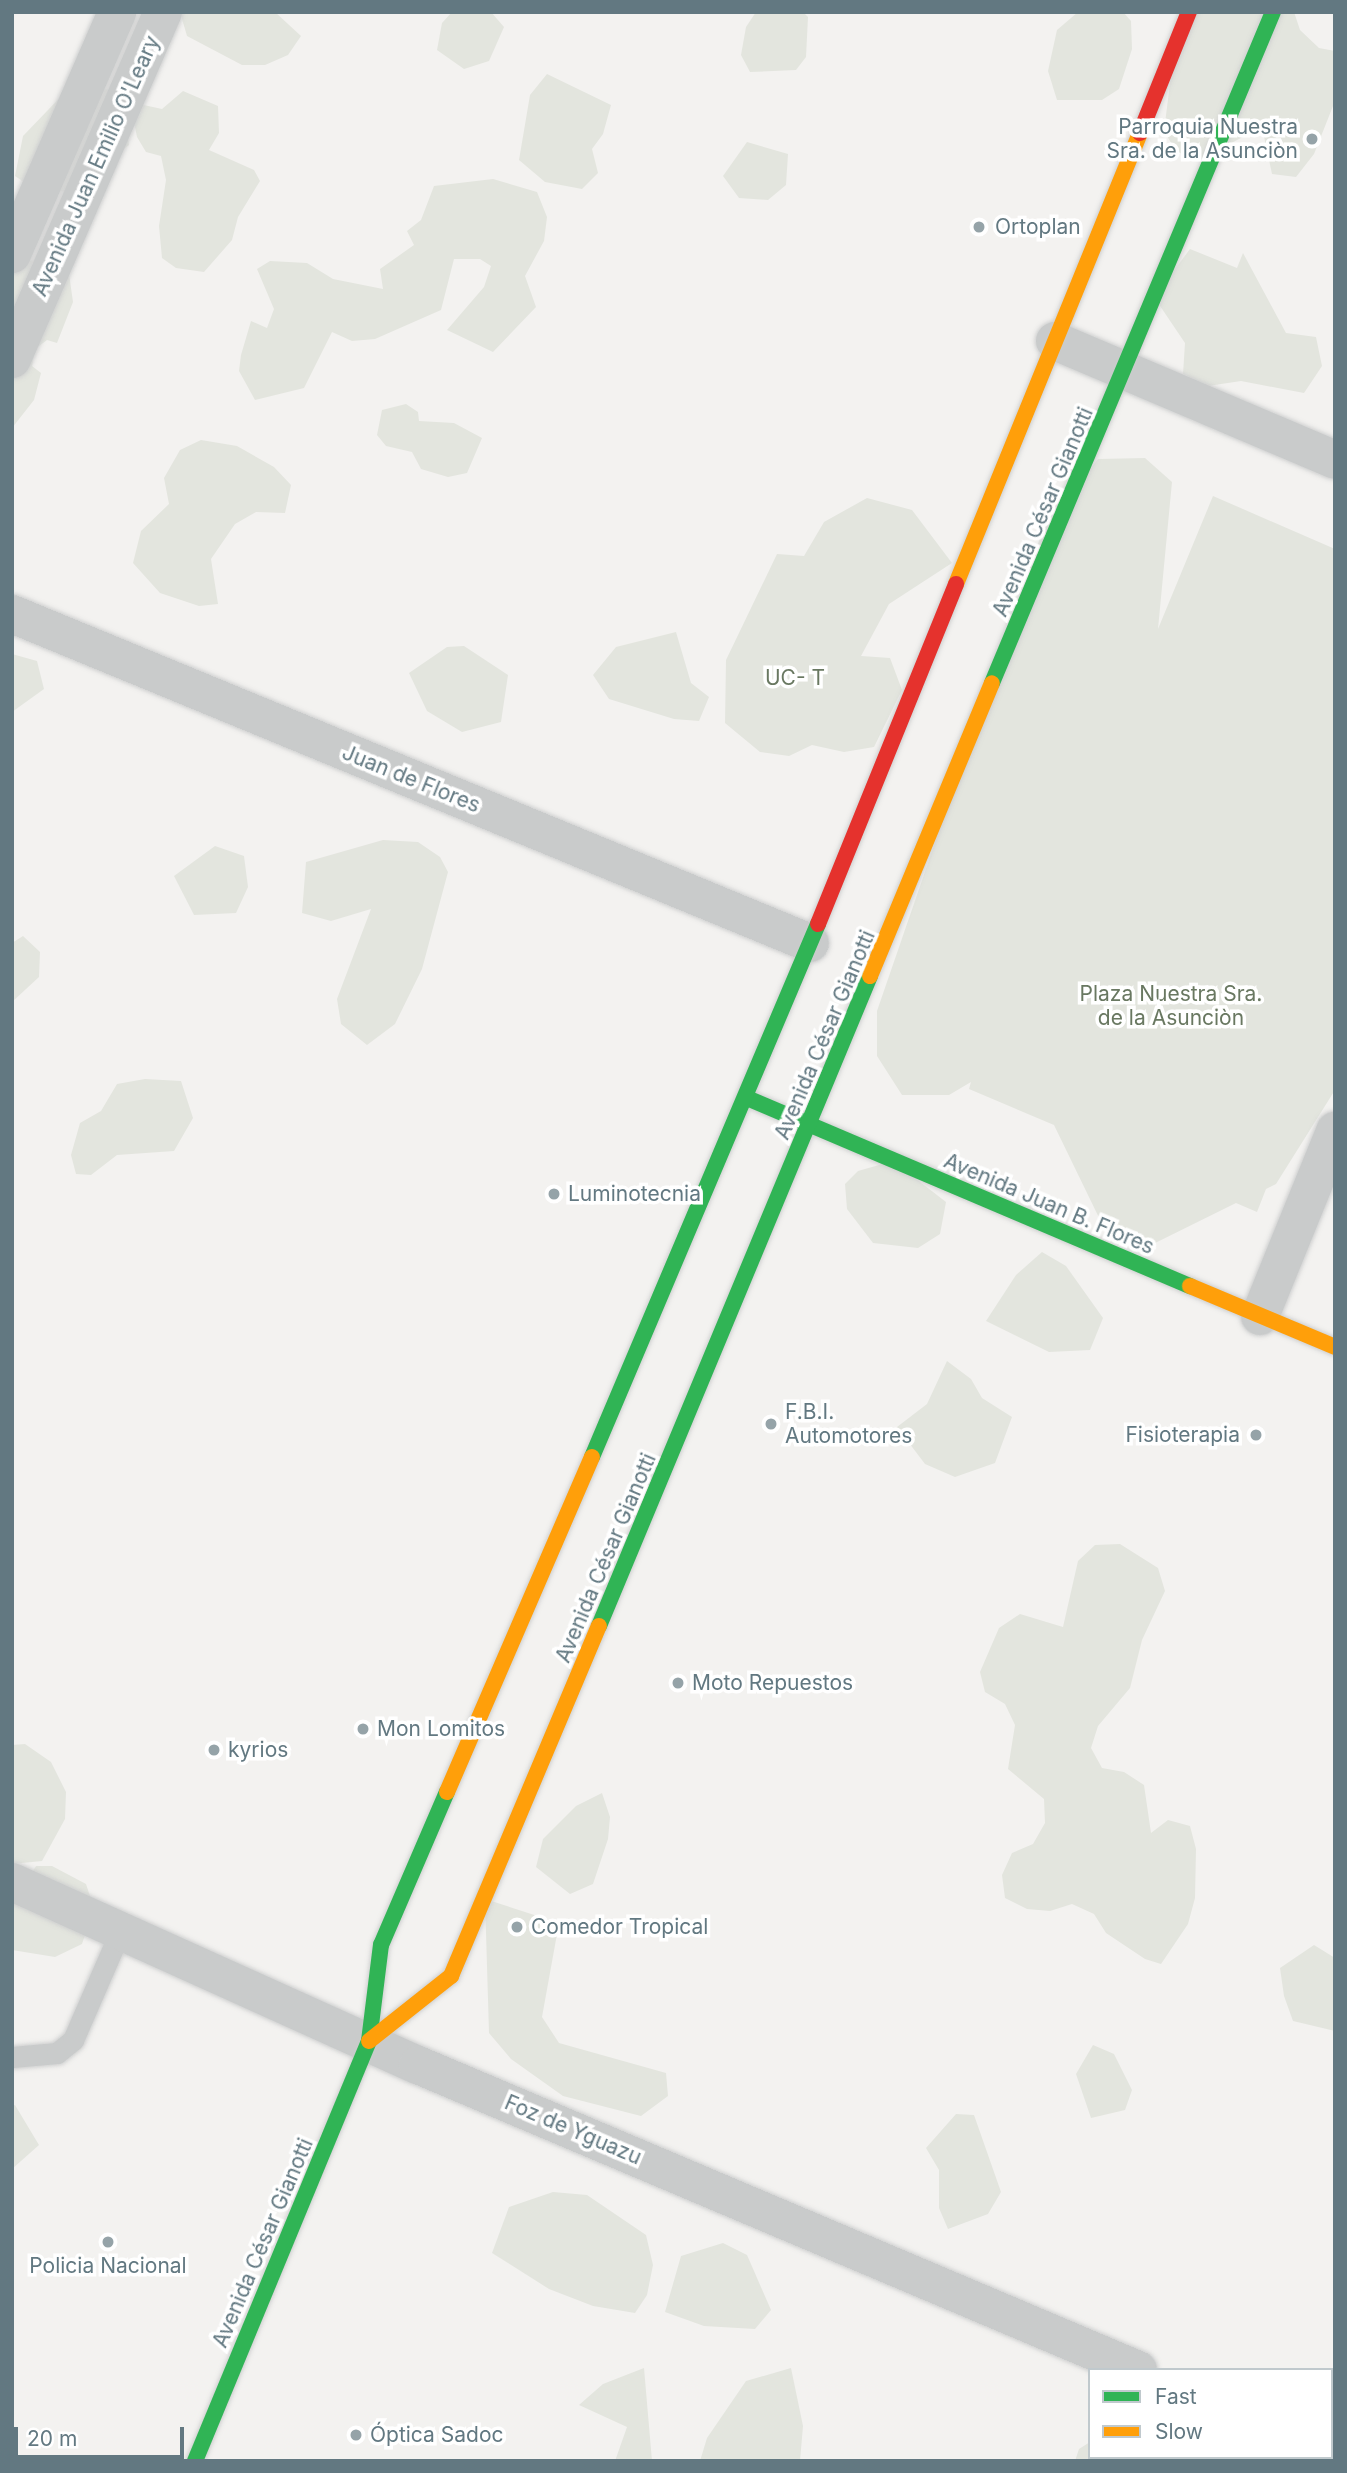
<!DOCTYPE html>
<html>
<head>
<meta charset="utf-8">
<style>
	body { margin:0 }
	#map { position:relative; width:1347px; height:2473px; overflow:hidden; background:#f3f2f0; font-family:Inter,sans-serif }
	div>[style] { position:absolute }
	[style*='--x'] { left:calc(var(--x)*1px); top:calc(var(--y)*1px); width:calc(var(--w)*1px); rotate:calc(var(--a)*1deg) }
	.green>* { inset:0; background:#e3e5de }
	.roads { filter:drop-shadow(0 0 2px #cfd0d0) drop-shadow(0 0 2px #cfd0d0) }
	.lane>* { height:21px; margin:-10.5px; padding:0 10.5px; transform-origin:10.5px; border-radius:10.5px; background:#c9cbcb }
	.street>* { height:38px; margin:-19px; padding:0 19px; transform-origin:19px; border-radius:19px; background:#c9cbcb }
	.fast>* { height:16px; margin:-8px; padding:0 8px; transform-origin:8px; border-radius:8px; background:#30b455 }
	.slow>* { height:16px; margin:-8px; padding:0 8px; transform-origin:8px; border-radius:8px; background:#ff9f0a }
	.jam>* { height:16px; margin:-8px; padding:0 8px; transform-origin:8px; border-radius:8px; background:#e5322d }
	.dots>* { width:19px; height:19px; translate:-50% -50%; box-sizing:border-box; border:4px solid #fff; border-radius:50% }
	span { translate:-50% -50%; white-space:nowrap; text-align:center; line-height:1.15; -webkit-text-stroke:7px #fff; paint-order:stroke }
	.poi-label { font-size:21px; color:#627881 }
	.right { translate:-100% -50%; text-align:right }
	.left { translate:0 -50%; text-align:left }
	.street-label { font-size:21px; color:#627881 }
	.park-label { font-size:21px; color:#697861 }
	.frame { position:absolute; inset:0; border:14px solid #627881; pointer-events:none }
	.legend { position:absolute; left:1088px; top:2368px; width:245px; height:91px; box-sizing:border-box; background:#fff; border:2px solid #c0c9cd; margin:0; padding:9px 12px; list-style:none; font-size:21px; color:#627881 }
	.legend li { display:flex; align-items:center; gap:14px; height:35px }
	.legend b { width:35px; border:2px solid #c0c9cd }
	.scale { position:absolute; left:14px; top:2427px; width:170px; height:32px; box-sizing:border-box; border:4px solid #627881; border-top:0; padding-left:9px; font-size:21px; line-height:24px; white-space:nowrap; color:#627881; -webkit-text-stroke:5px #fff; paint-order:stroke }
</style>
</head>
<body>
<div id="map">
	<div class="green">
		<i style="clip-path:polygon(180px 12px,275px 12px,301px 36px,288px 55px,265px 65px,242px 65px,187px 36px)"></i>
		<i style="clip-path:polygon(452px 12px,491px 12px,504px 27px,489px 61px,464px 69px,437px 50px,442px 23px)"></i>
		<i style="clip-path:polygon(756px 12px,803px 12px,808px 17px,806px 57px,796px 70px,750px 72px,741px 55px,746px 27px)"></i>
		<i style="clip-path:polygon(1078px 12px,1123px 12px,1131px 21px,1132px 49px,1119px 89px,1102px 100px,1057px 100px,1048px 71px,1057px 30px)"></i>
		<i style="clip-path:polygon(1179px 12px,1294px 12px,1300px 30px,1319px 48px,1335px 51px,1335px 101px,1314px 154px,1296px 177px,1272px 174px,1262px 127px,1197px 161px,1176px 151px,1164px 131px)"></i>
		<i style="clip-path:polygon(547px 74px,611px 105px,603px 134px,592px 149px,598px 173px,582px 189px,545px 182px,519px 160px,530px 95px)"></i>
		<i style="clip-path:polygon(72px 85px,121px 91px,129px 145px,67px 192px,31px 187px,15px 176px,23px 136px)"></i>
		<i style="clip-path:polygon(183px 91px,218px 106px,219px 133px,209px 150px,254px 170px,260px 181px,238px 217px,232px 240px,204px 272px,176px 268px,162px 258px,159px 226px,166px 180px,161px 156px,146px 152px,137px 137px,130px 102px,162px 109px)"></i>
		<i style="clip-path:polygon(747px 142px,788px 154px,786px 185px,768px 200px,739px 198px,723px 176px)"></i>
		<i style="clip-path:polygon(493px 179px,537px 192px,547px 217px,544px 241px,525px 276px,536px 307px,493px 352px,447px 330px,484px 287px,491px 266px,480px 259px,454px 259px,441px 310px,375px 339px,352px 341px,332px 332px,304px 388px,255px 400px,239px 371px,241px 355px,251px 321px,267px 328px,274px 309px,257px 269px,270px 261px,307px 263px,333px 279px,383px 289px,380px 269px,414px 245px,407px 231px,421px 220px,434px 186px)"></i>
		<i style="clip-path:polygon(1190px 249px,1237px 268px,1243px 253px,1286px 333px,1316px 337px,1322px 366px,1304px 393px,1241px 381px,1208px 386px,1183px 374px,1185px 343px,1154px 297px)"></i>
		<i style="clip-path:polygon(12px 259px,50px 262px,69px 274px,73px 302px,57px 343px,47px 340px,35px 349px,32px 366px,41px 373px,34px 400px,12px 428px)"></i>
		<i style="clip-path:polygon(406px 404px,418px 412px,419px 421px,454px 423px,482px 438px,467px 473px,448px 477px,421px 469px,412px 452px,386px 446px,377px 435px,382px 410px)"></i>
		<i style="clip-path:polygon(201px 440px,237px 446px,274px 467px,291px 485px,285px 513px,256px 512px,235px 524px,211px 559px,218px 604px,199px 606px,160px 593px,133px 563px,141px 531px,169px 504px,164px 478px,180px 450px)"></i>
		<i style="clip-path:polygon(1145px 458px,1172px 482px,1158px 629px,1213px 496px,1335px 549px,1335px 1090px,1276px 1184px,1266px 1189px,1257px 1212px,1236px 1203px,1145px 1248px,1104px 1228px,1054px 1125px,969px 1089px,971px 1082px,949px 1095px,902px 1095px,877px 1056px,877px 1011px,1042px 532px,1098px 459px)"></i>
		<i style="clip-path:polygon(867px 498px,912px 510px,952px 563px,889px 604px,861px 656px,890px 658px,902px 690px,874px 747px,844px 752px,812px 745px,789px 756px,760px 752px,725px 723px,726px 660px,777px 554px,804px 556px,824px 522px)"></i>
		<i style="clip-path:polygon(676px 632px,691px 683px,709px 697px,699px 721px,674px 719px,609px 699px,593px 675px,616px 647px)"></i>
		<i style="clip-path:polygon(464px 646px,508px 675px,501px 722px,462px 732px,427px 711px,409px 673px,447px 647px)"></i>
		<i style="clip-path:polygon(12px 654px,37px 661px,44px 689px,12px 712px)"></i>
		<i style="clip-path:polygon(383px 840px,418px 842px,440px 857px,448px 872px,422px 969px,395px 1024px,367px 1045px,341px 1024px,337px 999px,371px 909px,331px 921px,302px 913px,306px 862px)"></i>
		<i style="clip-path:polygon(215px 846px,244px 856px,248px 887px,236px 913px,194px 915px,174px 876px)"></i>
		<i style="clip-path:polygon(23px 936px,40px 952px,39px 977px,12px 1002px,12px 943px)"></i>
		<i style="clip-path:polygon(145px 1079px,181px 1081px,193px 1118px,174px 1151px,117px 1155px,91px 1175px,76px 1174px,71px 1155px,80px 1123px,101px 1111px,117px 1084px)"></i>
		<i style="clip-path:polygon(893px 1161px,946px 1202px,940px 1234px,918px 1248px,873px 1243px,847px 1209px,845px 1184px,858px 1171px)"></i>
		<i style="clip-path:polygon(1042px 1252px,1066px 1266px,1103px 1318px,1090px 1350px,1049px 1352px,986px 1321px,1016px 1275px)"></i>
		<i style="clip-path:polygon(947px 1361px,971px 1379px,982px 1398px,1012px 1417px,995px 1463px,955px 1477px,925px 1464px,897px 1427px,927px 1404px)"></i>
		<i style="clip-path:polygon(1120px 1544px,1158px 1568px,1165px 1591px,1142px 1640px,1130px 1688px,1098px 1726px,1091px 1748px,1102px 1768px,1124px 1772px,1144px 1785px,1151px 1833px,1168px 1820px,1190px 1826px,1196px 1849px,1195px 1898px,1188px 1924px,1161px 1964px,1145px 1959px,1106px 1933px,1094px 1914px,1072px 1904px,1050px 1911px,1027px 1909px,1005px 1898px,1002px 1875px,1012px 1853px,1033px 1844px,1045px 1823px,1044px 1799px,1008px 1769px,1015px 1725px,1005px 1704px,985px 1692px,980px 1672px,999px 1628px,1020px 1614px,1063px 1627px,1078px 1561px,1095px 1545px)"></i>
		<i style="clip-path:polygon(25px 1744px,51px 1762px,66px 1792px,65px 1819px,42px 1861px,12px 1864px,12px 1745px)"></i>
		<i style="clip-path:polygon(602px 1793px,610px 1817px,608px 1839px,593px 1884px,570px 1894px,536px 1867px,543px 1839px,576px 1806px)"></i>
		<i style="clip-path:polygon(36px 1866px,52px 1866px,86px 1884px,94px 1908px,82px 1944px,55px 1957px,12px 1950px,12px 1905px)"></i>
		<i style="clip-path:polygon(485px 1899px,559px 1923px,542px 2017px,559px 2043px,666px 2073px,668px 2096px,641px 2116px,563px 2096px,511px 2059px,489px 2033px)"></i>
		<i style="clip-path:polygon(1314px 1945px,1335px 1958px,1335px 2031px,1293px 2021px,1284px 1996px,1280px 1968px)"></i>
		<i style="clip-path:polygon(1093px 2045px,1114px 2054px,1132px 2090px,1125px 2110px,1091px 2118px,1076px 2074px)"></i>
		<i style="clip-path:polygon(15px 2105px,39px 2145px,12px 2169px,12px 2106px)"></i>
		<i style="clip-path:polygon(956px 2114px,974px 2115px,1001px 2192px,988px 2214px,948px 2229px,939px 2208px,939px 2170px,926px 2148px)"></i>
		<i style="clip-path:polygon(553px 2192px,587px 2195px,646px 2235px,653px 2265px,647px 2295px,635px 2313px,593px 2306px,549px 2289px,492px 2253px,509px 2207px)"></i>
		<i style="clip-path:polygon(723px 2243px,747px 2255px,771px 2310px,755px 2329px,704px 2326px,665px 2312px,681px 2256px)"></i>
		<i style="clip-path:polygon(644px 2368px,652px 2461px,615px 2461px,627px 2427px,579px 2405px,603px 2384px)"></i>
		<i style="clip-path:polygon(791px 2368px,803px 2426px,800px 2461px,700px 2461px,707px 2438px,746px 2381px)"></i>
		<i style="clip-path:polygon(1090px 2442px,1090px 2457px,1225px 2457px,1075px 2461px,1079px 2449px)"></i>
	</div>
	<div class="roads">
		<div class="lane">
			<i style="--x:12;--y:2057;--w:45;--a:-5.1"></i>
			<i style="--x:57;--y:2053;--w:21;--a:-39"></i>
			<i style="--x:73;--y:2040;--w:118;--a:-66.5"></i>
		</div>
		<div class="street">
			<i style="--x:12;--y:254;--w:264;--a:-66.5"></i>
			<i style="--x:1055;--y:341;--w:304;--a:23"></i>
			<i style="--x:12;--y:359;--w:378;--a:-66.5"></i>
			<i style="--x:12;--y:614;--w:863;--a:22.41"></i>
			<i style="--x:1260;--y:1316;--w:200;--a:-67.9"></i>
			<i style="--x:12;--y:1882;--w:445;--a:24.3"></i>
			<i style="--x:418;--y:2065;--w:782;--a:22.96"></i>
			<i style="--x:1330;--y:2457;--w:5;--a:22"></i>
		</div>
		<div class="fast">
			<i style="--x:992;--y:683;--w:727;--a:-67.28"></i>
			<i style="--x:747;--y:1098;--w:481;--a:23"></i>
			<i style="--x:592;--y:1457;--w:579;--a:-67.02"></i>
			<i style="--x:599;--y:1626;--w:704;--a:-67.37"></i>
			<i style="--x:195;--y:2461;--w:455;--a:-67.5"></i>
			<i style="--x:369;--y:2041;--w:97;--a:-82.9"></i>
			<i style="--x:381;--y:1945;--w:167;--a:-66.7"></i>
		</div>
		<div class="slow">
			<i style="--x:956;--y:584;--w:487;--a:-67.8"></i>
			<i style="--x:870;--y:976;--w:317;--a:-67.4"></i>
			<i style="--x:1190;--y:1286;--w:157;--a:22.8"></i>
			<i style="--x:447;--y:1792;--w:365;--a:-66.6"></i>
			<i style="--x:369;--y:2041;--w:105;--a:-38.4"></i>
			<i style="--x:451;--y:1976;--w:380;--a:-67.1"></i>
		</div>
		<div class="jam">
			<i style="--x:1140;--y:133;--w:131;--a:-68"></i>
			<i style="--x:818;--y:924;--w:367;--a:-67.9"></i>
		</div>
	</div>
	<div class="dots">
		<i style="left:1312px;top:139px;background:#95a3a8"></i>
		<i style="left:979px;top:227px;background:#95a3a8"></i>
		<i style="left:554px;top:1194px;background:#95a3a8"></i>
		<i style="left:771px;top:1424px;background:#95a3a8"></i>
		<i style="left:1256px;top:1435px;background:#95a3a8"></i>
		<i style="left:678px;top:1683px;background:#95a3a8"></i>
		<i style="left:363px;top:1729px;background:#95a3a8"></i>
		<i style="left:214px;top:1750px;background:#95a3a8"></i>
		<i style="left:517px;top:1927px;background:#95a3a8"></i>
		<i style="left:108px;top:2242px;background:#95a3a8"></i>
		<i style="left:356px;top:2435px;background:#95a3a8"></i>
	</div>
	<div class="poi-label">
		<span class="right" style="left:1298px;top:139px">Parroquia Nuestra<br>Sra. de la Asunciòn</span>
		<span class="left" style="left:995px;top:227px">Ortoplan</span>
		<span class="left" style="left:568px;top:1194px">Luminotecnia</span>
		<span class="left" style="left:785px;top:1424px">F.B.I.<br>Automotores</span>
		<span class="right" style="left:1240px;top:1435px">Fisioterapia</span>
		<span class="left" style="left:692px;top:1683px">Moto Repuestos</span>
		<span class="left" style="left:377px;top:1729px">Mon Lomitos</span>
		<span class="left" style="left:228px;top:1750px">kyrios</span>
		<span class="left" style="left:531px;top:1927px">Comedor Tropical</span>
		<span style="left:108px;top:2266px">Policia Nacional</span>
		<span class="left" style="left:370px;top:2435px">Óptica Sadoc</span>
	</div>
	<div class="street-label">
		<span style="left:96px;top:166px;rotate:-66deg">Avenida Juan Emilio O'Leary</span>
		<span style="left:1043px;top:512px;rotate:-67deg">Avenida César Gianotti</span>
		<span style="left:411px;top:779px;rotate:22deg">Juan de Flores</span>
		<span style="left:825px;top:1035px;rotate:-67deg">Avenida César Gianotti</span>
		<span style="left:1049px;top:1204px;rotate:23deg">Avenida Juan B. Flores</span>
		<span style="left:606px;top:1558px;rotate:-67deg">Avenida César Gianotti</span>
		<span style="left:573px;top:2130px;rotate:23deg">Foz de Yguazu</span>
		<span style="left:263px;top:2243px;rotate:-67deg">Avenida César Gianotti</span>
	</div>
	<div class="park-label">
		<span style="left:795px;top:678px">UC- T</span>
		<span style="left:1171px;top:1006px">Plaza Nuestra Sra.<br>de la Asunciòn</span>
	</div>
	<div class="frame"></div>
	<ul class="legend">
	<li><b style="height:9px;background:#30b455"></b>Fast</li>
	<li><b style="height:9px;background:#ff9f0a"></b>Slow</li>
	</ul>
	<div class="scale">20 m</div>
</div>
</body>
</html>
